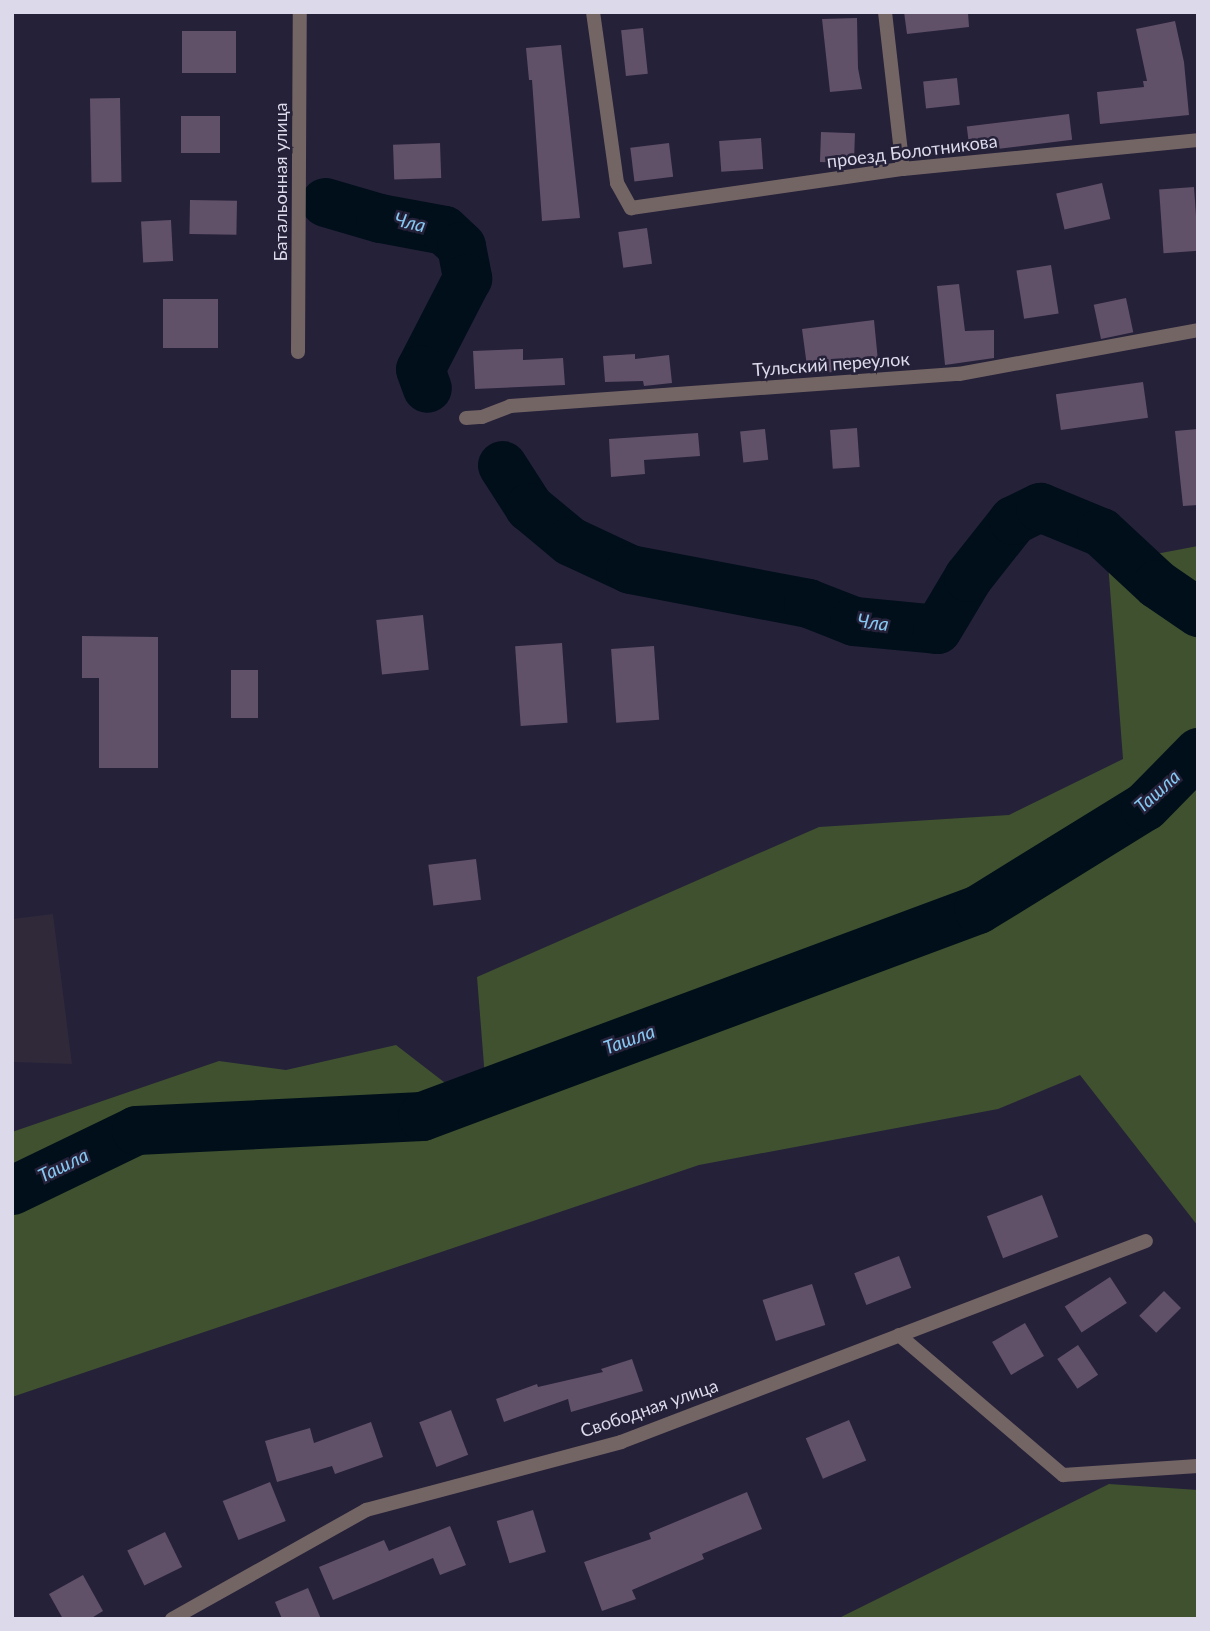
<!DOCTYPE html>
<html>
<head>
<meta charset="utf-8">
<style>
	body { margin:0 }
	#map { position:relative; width:1210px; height:1631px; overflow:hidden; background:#252139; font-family:Lato,sans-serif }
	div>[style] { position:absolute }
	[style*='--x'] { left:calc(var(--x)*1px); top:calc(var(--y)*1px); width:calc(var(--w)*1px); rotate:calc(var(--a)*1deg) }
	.industrial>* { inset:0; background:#2f293a }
	.forest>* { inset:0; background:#3f512f }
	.river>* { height:49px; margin:-24.5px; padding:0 24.5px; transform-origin:24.5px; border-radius:24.5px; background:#000f1a }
	.building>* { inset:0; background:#605068; transform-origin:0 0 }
	.minor>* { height:14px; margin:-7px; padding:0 7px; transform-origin:7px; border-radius:7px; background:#746565 }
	span { translate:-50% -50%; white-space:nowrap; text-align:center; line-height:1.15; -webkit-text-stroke:5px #252139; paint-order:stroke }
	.street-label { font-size:18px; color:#dcdaea }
	.water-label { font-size:19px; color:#86c8f1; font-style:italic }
	.frame { position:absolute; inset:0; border:14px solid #dcdaea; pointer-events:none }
</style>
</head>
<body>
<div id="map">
	<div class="industrial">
		<i style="clip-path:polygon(53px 914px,72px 1064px,12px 1062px,12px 919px)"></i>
	</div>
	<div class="forest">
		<i style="clip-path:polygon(1198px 546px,1198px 1226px,1080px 1075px,998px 1109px,699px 1165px,12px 1397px,12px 1132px,219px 1061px,286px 1070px,396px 1045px,488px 1116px,477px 977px,819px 827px,1009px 815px,1123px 759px,1108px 563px)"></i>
		<i style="clip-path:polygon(1109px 1484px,1198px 1490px,1198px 1619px,837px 1619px)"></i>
	</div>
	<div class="river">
		<i style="--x:325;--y:202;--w:57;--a:16.2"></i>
		<i style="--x:380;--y:218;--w:65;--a:10.6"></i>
		<i style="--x:444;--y:230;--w:23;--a:43"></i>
		<i style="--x:461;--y:246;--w:33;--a:79"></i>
		<i style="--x:467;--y:278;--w:102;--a:117.3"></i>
		<i style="--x:420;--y:369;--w:20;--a:70"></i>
		<i style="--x:502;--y:465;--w:50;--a:57.3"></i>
		<i style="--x:529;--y:507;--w:53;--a:39.7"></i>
		<i style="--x:570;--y:541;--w:66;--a:25"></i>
		<i style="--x:630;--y:569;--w:181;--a:10.8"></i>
		<i style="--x:808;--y:603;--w:49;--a:21.4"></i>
		<i style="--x:854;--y:621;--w:83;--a:5.5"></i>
		<i style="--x:937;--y:629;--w:61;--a:-59.2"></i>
		<i style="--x:968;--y:577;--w:73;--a:-51.7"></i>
		<i style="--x:1013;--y:520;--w:30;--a:-26"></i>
		<i style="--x:1040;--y:507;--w:66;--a:22.3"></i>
		<i style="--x:1101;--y:532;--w:76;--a:42.9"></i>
		<i style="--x:1157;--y:584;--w:50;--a:34.3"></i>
		<i style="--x:12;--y:1190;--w:138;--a:-25.8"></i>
		<i style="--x:136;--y:1130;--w:286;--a:-2.8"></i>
		<i style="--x:422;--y:1116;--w:593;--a:-20.42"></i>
		<i style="--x:978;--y:909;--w:196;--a:-31.7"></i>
		<i style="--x:1145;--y:806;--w:76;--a:-45.5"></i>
	</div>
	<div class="building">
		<i style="clip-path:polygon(904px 12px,968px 12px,969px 27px,907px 34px)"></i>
		<i style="clip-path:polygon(857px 18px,858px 68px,862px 89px,830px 92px,822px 19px)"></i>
		<i style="clip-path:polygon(1175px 21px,1184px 62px,1189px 115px,1100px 124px,1097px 92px,1144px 87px,1143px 81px,1147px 81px,1136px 29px)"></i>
		<i style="left:643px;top:28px;width:46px;height:22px;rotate:84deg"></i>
		<i style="left:182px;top:31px;width:54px;height:42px"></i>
		<i style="clip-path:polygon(561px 45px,580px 218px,542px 221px,532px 80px,529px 80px,526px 48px)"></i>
		<i style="left:957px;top:78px;width:27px;height:34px;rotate:84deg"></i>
		<i style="left:120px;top:98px;width:84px;height:30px;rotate:89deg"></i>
		<i style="left:1069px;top:114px;width:26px;height:103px;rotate:83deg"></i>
		<i style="left:181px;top:116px;width:39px;height:37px"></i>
		<i style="left:821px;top:132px;width:34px;height:30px;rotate:2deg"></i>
		<i style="left:761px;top:138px;width:31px;height:42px;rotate:86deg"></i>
		<i style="left:440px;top:143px;width:35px;height:47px;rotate:88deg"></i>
		<i style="left:669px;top:143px;width:34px;height:39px;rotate:83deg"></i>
		<i style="left:1102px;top:183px;width:37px;height:47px;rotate:77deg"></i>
		<i style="left:1194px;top:187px;width:64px;height:35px;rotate:86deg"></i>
		<i style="left:190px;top:200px;width:47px;height:34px;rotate:1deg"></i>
		<i style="left:171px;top:220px;width:41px;height:30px;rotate:87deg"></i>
		<i style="left:647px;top:228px;width:36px;height:29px;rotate:82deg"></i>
		<i style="left:1051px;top:265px;width:49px;height:35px;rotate:81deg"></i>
		<i style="clip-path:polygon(959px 284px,965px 331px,994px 330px,994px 358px,945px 365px,937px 286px)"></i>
		<i style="left:1126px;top:298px;width:35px;height:33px;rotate:78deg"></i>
		<i style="left:163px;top:299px;width:55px;height:49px"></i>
		<i style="clip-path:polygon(874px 320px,878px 361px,832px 365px,833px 372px,808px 374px,802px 329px)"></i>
		<i style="clip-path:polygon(523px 349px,523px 360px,563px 358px,565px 385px,475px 389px,473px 351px)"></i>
		<i style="clip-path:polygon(635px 354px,635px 359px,669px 355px,672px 383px,644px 386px,643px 381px,605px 382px,603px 356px)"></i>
		<i style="left:1143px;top:382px;width:36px;height:88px;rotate:82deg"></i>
		<i style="left:857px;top:428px;width:39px;height:27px;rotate:86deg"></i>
		<i style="left:765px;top:429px;width:31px;height:25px;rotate:84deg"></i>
		<i style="clip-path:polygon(1198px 429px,1198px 505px,1183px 506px,1175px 431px)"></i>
		<i style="clip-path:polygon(698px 433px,700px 456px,644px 460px,645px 474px,611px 477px,609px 439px)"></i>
		<i style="left:423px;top:615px;width:55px;height:47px;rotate:84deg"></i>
		<i style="clip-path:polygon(82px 636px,158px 637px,158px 768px,99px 768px,99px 678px,82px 678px)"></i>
		<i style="left:562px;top:643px;width:80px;height:47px;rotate:86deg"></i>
		<i style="left:654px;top:646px;width:74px;height:43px;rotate:86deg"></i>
		<i style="left:231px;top:670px;width:27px;height:48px"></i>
		<i style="left:476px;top:859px;width:41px;height:48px;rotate:83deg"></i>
		<i style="left:1042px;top:1195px;width:45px;height:59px;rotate:69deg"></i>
		<i style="left:899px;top:1256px;width:34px;height:48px;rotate:69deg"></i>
		<i style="left:1110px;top:1277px;width:31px;height:54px;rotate:57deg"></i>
		<i style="left:812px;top:1284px;width:43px;height:52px;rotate:72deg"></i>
		<i style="left:1164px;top:1291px;width:24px;height:35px;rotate:45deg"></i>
		<i style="left:1025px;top:1323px;width:38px;height:38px;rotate:60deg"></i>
		<i style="left:1078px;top:1345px;width:36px;height:25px;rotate:56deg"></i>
		<i style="clip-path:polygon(632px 1359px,643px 1391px,571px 1412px,568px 1399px,504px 1422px,496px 1399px,537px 1384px,538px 1387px,603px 1372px,601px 1369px)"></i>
		<i style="left:451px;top:1410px;width:48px;height:34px;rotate:69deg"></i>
		<i style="left:849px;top:1420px;width:44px;height:47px;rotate:67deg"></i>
		<i style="clip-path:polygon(371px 1422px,383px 1457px,335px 1474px,332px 1466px,277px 1482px,265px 1441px,310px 1428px,314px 1443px)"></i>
		<i style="left:270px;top:1482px;width:42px;height:51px;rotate:68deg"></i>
		<i style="clip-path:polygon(747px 1492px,762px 1529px,702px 1554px,704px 1559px,632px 1590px,636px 1599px,602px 1611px,584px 1562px,651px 1539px,649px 1533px)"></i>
		<i style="left:533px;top:1510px;width:44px;height:38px;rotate:73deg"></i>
		<i style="clip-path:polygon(450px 1526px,466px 1565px,440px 1575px,433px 1558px,333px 1600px,319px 1567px,384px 1540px,389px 1551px)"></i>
		<i style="left:165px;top:1532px;width:39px;height:42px;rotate:64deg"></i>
		<i style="clip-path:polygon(83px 1575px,103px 1611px,90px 1619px,63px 1619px,49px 1594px)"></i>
		<i style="clip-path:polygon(308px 1588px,321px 1619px,282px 1619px,275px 1602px)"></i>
	</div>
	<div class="minor">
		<i style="--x:593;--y:12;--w:173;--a:82"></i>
		<i style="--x:617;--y:183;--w:29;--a:61"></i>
		<i style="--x:631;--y:208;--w:275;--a:-8.2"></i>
		<i style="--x:903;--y:169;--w:296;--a:-5.6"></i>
		<i style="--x:885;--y:12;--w:158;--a:83.5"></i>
		<i style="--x:298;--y:352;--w:340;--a:-89.7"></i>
		<i style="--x:466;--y:418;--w:16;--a:-4"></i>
		<i style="--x:482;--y:417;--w:30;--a:-21"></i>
		<i style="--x:510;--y:406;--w:450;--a:-4.1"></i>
		<i style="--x:959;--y:374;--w:243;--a:-10.4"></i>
		<i style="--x:899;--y:1335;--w:216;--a:40.5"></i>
		<i style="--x:1063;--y:1475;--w:135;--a:-3.8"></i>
		<i style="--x:172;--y:1619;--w:223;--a:-29.3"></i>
		<i style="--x:366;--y:1510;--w:264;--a:-14.9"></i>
		<i style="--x:621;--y:1442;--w:562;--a:-20.95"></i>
	</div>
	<div class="street-label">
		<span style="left:912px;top:151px;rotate:-7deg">проезд Болотникова</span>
		<span style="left:280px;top:182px;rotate:-90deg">Батальонная улица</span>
		<span style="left:831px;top:364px;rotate:-4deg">Тульский переулок</span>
		<span style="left:649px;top:1408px;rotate:-19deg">Свободная улица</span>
	</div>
	<div class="water-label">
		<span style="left:410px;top:222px;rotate:13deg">Чла</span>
		<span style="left:873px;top:622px;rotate:8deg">Чла</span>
		<span style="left:1157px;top:791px;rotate:-42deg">Ташла</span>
		<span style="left:629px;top:1039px;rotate:-20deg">Ташла</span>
		<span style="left:63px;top:1165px;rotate:-26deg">Ташла</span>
	</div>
	<div class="frame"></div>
</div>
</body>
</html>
